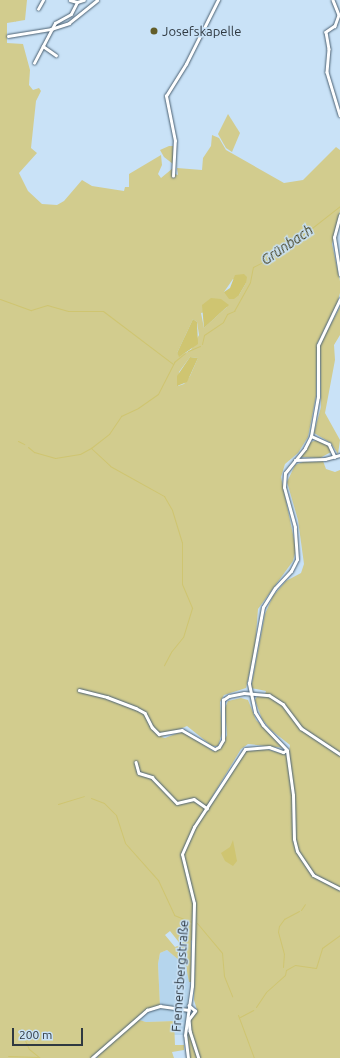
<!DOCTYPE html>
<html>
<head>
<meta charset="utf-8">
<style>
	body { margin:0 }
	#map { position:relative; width:340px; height:1058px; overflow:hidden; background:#c9e2f7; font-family:Ubuntu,sans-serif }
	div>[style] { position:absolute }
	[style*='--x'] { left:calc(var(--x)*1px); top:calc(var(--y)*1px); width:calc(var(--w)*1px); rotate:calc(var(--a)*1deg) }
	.built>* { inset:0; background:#b5d5ed }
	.green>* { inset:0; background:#d2cc8e }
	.water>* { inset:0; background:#cfc571 }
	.stream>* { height:1px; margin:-0.5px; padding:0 0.5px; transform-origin:0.5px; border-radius:0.5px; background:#cfc571 }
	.roads { filter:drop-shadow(0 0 1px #4a6072) drop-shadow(0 0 1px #4a6072) }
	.minor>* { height:2.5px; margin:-1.25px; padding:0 1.25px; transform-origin:1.25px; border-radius:1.25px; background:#fff }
	.tertiary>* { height:3px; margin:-1.5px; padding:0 1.5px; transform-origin:1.5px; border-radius:1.5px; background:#fff }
	.secondary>* { height:3px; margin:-1.5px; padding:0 1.5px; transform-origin:1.5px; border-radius:1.5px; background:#fff }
	.dots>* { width:11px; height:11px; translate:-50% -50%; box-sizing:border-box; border:2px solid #c9e2f7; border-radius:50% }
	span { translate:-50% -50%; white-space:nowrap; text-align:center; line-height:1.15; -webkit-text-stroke:3px #c9e2f7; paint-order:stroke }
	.poi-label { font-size:13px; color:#2f3941 }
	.left { translate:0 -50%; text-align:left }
	.street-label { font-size:13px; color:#2f3941 }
	.water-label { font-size:14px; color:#44401c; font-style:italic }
	.scale { position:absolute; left:12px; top:1028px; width:71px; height:18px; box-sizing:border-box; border:2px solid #2f3941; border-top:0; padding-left:5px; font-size:12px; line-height:14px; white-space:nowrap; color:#2f3941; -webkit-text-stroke:3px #c9e2f7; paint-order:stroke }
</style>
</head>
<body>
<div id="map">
	<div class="built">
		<i style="clip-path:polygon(167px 950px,187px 966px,189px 982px,185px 1035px,174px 1035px,174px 1021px,146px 1022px,135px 1019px,147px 1010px,160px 1006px,158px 964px,160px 953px)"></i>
	</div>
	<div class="green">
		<i style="clip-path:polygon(evenodd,0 0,27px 0,25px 20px,7px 23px,7px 43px,23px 44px,30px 70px,29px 85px,33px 90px,39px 88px,41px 91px,36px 101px,31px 148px,37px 153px,19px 173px,28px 191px,42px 204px,57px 205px,64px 201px,82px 180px,92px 186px,124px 191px,125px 187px,129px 187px,129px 174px,161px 155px,162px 165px,158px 174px,161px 178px,173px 168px,173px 164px,164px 157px,160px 150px,169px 146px,173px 146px,175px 174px,178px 175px,177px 168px,202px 170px,203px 158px,211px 146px,212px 135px,219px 138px,226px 150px,284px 183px,303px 180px,336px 147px,340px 150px,340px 211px,332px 244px,340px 281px,340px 293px,337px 304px,317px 344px,316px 396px,308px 437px,298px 453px,285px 464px,281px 477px,296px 549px,293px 561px,258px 609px,255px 648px,246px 688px,224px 695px,220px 702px,222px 733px,218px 746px,212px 746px,187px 726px,161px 737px,165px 738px,183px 731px,213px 751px,221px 748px,227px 735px,225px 708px,228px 701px,241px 698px,248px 700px,256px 720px,285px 748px,248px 744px,241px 749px,209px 802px,211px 805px,246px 750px,266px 749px,287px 755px,289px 753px,290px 745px,271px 730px,262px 719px,255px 700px,258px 695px,265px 694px,266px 691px,251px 688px,265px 614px,273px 596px,286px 581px,301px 573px,304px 564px,298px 520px,287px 482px,295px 465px,303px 462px,323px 461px,326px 469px,335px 472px,340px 470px,340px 1058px,189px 1058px,187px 1027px,191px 1026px,190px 1020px,197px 1010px,194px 1000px,195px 943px,191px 940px,192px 982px,189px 982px,186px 966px,167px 950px,160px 953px,158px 964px,160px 1006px,147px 1010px,136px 1019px,146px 1022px,174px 1021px,175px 1045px,184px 1045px,184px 1050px,172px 1052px,174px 1058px,97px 1058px,99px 1053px,92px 1058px,0 1058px,0 0,233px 279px,246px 283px,239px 295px,224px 292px,233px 279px,0 0,227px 307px,217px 316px,204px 328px,201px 313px,227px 307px,0 0,193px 319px,197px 322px,199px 335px,191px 350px,179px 356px,177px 353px,193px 319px,0 0,190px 357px,198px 358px,190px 376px,184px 384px,178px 386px,179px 372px,190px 357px,0 0,170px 931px,178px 941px,180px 945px,175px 947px,165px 935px,170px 931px)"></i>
		<i style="clip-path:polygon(228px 114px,240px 133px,232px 152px,226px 148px,218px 134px)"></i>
		<i style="clip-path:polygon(340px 307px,340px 335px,334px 345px,335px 360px,325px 413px,340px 440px,338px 454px,331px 443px,314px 433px,321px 407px,320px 344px)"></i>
		<i style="clip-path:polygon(317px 440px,328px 445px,331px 452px,320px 458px,300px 457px,311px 442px)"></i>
	</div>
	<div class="water">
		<i style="clip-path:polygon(244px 274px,247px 277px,246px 283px,239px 295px,234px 299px,229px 299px,224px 292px,230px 288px,235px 275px)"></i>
		<i style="clip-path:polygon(211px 298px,221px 299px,229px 305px,204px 328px,202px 305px)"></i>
		<i style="clip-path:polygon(193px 319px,197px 322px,198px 344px,179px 357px,177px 353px)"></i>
		<i style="clip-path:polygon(190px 357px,198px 358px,187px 382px,177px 386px,177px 376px)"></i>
		<i style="clip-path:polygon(233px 840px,237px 861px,233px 866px,225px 861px,221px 853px,230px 847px)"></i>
	</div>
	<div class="stream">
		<i style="--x:0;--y:299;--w:33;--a:20"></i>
		<i style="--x:31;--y:310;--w:17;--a:-17"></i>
		<i style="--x:47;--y:305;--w:22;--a:16"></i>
		<i style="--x:68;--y:311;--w:35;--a:0"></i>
		<i style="--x:103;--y:311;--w:88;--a:37.1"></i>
		<i style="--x:202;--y:344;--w:9;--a:-77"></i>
		<i style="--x:204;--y:335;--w:23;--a:-34"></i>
		<i style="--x:223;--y:322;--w:9;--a:-63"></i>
		<i style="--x:227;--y:314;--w:8;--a:-23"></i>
		<i style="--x:234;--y:311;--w:33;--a:-61"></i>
		<i style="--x:250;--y:282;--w:15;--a:-79"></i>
		<i style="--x:253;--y:267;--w:30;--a:-27"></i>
		<i style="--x:280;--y:253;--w:76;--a:-38.1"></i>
		<i style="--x:188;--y:351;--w:13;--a:-23"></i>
		<i style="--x:18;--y:441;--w:7;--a:27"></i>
		<i style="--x:28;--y:447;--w:8;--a:40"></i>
		<i style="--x:34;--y:452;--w:22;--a:16"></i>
		<i style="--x:55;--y:458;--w:25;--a:-9"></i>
		<i style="--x:80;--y:454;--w:13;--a:-29"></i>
		<i style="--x:91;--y:448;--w:23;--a:-38"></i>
		<i style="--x:109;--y:434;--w:22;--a:-56"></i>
		<i style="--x:121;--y:416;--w:19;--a:-25"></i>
		<i style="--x:138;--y:408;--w:24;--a:-35"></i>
		<i style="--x:158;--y:394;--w:36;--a:-63"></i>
		<i style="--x:174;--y:362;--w:14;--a:-39"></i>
		<i style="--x:91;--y:448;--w:26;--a:43"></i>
		<i style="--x:110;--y:466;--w:62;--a:29.1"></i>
		<i style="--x:164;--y:496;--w:16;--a:60"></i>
		<i style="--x:172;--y:510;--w:34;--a:73"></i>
		<i style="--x:182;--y:542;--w:42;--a:90"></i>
		<i style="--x:182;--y:584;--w:26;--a:67"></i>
		<i style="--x:192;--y:608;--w:30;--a:107"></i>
		<i style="--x:183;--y:637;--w:19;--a:129"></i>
		<i style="--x:171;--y:652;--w:15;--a:118"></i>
		<i style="--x:91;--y:798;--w:14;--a:21"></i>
		<i style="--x:104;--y:803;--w:17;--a:45"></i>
		<i style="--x:116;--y:815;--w:29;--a:72"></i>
		<i style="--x:125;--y:843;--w:50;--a:48.3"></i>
		<i style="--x:158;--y:880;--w:38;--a:65"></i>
		<i style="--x:174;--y:915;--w:18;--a:22"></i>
		<i style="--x:58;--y:804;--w:27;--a:-17"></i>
		<i style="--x:301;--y:910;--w:7;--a:-56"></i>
		<i style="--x:197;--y:923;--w:39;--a:50"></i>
		<i style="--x:222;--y:953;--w:23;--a:85"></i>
		<i style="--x:224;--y:976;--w:22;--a:68"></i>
		<i style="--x:283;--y:967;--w:13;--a:-86"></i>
		<i style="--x:284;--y:954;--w:23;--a:-105"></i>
		<i style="--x:278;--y:932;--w:6;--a:-81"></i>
		<i style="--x:279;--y:926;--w:9;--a:-54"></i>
		<i style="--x:284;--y:919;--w:17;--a:-28"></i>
		<i style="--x:256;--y:1007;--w:18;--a:-56"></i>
		<i style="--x:266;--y:992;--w:25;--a:-42"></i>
		<i style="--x:285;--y:975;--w:5;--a:-79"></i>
		<i style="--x:286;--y:970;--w:10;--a:-29"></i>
		<i style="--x:295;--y:965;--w:21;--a:8"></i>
		<i style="--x:316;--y:968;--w:21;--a:-73"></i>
		<i style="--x:322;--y:948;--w:22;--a:-36"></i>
		<i style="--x:238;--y:1015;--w:46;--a:69.6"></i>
		<i style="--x:240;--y:1017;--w:15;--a:-28"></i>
		<i style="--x:20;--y:1029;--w:22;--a:66"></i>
		<i style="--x:29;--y:1049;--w:14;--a:39"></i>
		<i style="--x:8;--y:1056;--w:31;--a:2"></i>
	</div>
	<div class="roads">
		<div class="minor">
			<i style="--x:70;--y:0;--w:7;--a:16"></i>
			<i style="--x:333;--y:0;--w:16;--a:68"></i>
			<i style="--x:339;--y:15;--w:12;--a:110"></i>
			<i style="--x:335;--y:26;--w:11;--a:146"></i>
			<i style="--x:326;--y:32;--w:17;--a:80"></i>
			<i style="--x:329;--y:49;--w:23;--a:95"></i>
			<i style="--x:327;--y:72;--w:45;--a:73.2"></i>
			<i style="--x:38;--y:9;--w:10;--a:-61"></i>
			<i style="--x:8;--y:36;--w:44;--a:-9.2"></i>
			<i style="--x:51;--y:29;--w:19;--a:-18"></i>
			<i style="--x:69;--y:23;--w:36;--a:-39"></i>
			<i style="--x:43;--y:46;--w:16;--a:35"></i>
			<i style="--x:34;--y:63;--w:45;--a:-62.3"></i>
			<i style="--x:55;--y:23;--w:18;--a:-29"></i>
			<i style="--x:71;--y:14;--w:13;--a:-63"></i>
			<i style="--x:77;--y:2;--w:7;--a:-16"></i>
			<i style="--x:173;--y:176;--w:35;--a:-87"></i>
			<i style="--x:175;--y:141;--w:46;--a:-101.3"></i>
			<i style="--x:166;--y:96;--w:38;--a:-58"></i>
			<i style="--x:186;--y:64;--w:72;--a:-63.4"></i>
			<i style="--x:311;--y:436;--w:20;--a:24"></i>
			<i style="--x:329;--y:444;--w:14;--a:65"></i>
			<i style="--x:295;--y:460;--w:30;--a:-2"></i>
			<i style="--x:325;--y:459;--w:16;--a:-15"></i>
			<i style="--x:79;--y:690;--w:29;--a:14"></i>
			<i style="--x:107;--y:697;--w:31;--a:21"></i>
			<i style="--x:136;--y:708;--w:10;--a:29"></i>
			<i style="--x:145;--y:713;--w:16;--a:63"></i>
			<i style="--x:152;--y:727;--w:10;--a:45"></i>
			<i style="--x:159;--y:734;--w:23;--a:-10"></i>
			<i style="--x:182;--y:730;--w:38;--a:30"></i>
			<i style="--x:215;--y:749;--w:4;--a:-27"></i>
			<i style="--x:219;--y:747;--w:8;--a:-60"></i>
			<i style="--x:223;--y:740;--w:40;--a:-90"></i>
			<i style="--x:223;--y:700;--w:7;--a:-34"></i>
			<i style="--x:229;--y:696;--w:15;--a:-11"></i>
			<i style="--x:244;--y:693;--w:25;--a:5"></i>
			<i style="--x:269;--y:695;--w:17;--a:33"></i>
			<i style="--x:283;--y:704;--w:30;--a:53"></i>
			<i style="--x:301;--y:728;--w:47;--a:33.7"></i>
			<i style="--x:136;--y:762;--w:11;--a:75"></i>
			<i style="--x:139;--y:773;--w:14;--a:17"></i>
			<i style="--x:152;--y:777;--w:36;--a:46"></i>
			<i style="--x:177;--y:803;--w:17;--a:-13"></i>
			<i style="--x:194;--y:799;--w:16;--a:35"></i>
			<i style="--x:189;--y:1019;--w:12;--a:85"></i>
			<i style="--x:190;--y:1031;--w:28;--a:72"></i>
			<i style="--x:189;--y:1019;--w:10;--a:-53"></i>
			<i style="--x:195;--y:1011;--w:8;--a:-140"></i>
			<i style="--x:92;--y:1058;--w:73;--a:-41.1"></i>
			<i style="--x:147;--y:1010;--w:14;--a:-17"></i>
			<i style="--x:160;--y:1006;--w:29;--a:8"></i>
		</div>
		<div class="tertiary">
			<i style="--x:287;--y:751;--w:44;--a:82.2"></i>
			<i style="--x:293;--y:795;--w:44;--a:88.7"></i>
			<i style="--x:294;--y:839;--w:12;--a:76"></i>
			<i style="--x:297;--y:851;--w:29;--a:56"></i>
			<i style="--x:313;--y:875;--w:30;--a:27"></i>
		</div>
		<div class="secondary">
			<i style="--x:340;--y:215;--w:23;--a:105"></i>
			<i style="--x:334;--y:237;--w:38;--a:81"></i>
			<i style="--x:188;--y:1058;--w:23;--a:-97"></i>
			<i style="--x:185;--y:1035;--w:49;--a:-81.9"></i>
			<i style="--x:192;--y:986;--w:83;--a:-88.6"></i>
			<i style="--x:194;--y:903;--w:50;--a:-103.8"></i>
			<i style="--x:182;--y:854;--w:30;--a:-66"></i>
			<i style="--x:194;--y:827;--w:93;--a:-56.8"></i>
			<i style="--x:245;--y:749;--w:24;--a:-5"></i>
			<i style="--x:269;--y:747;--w:15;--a:20"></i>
			<i style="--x:283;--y:752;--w:4;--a:-27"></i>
			<i style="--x:287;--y:750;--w:35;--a:-134"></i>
			<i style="--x:263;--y:725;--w:15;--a:-122"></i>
			<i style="--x:255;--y:712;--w:30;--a:-102"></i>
			<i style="--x:249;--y:683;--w:77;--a:-79.6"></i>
			<i style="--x:263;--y:607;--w:22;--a:-58"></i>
			<i style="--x:275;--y:588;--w:23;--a:-47"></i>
			<i style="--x:291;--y:571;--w:13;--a:-63"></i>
			<i style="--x:297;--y:559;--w:32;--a:-94"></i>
			<i style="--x:295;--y:527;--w:41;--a:-105.4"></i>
			<i style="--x:284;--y:487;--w:14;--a:-86"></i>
			<i style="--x:285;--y:473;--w:32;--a:-51"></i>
			<i style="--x:305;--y:448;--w:13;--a:-63"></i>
			<i style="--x:311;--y:436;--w:40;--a:-80"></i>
			<i style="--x:318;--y:397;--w:52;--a:-90"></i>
			<i style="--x:318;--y:345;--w:51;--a:-64.4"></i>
		</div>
	</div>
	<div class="dots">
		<i style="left:154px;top:31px;background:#625d29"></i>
	</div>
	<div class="poi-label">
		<span class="left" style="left:162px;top:31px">Josefskapelle</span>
	</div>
	<div class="street-label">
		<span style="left:180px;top:976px;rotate:-86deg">Fremersbergstraße</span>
	</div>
	<div class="water-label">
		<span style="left:287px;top:245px;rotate:-34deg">Grünbach</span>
	</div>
	<div class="scale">200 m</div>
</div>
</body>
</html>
